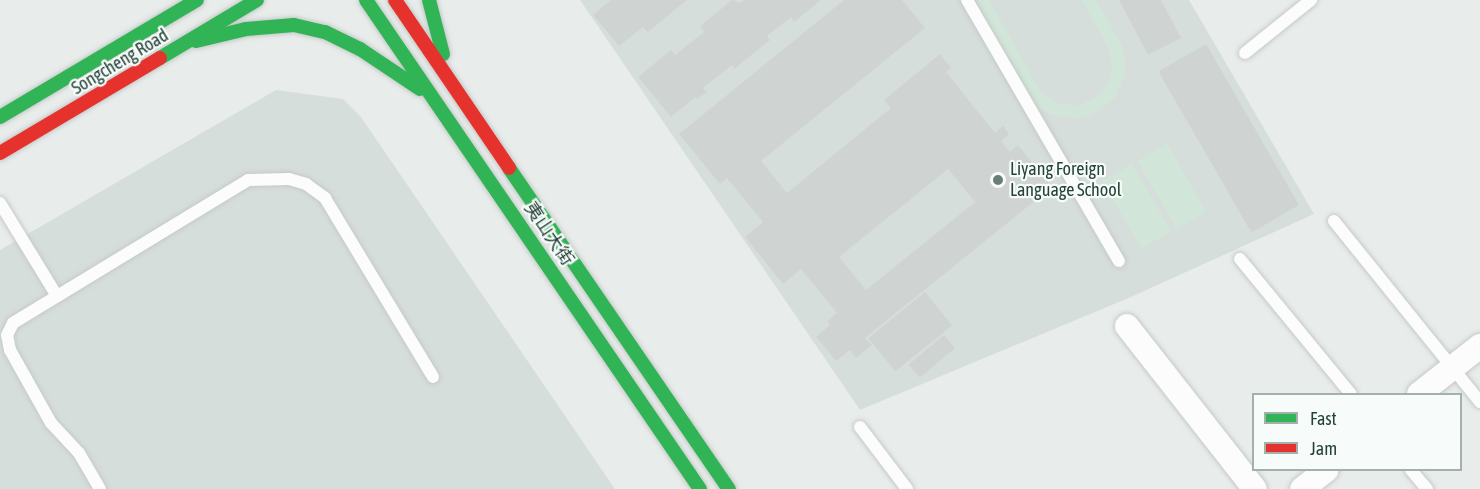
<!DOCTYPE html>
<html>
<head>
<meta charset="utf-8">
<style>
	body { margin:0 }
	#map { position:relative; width:1480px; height:489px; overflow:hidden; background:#e8edeb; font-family:"Asap Condensed","Noto Sans SC",sans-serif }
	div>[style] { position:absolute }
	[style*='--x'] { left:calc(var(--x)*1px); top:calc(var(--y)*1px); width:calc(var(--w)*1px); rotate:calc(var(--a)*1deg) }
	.built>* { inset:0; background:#d6dedb }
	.green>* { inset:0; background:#d1e6d8; transform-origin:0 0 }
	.building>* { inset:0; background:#cfd4d2; transform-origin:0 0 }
	.roads { filter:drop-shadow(0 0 2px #c5cac8) drop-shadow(0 0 2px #c5cac8) }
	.lane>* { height:12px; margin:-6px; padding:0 6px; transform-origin:6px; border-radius:6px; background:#fcfcfc }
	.street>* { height:24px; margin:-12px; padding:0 12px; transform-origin:12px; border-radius:12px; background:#fcfcfc }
	.fast>* { height:14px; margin:-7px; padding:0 7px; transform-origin:7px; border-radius:7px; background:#30b455 }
	.jam>* { height:14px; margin:-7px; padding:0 7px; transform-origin:7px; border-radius:7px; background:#e5322d }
	.dots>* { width:16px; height:16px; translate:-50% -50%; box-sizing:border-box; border:3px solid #f7fbf9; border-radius:50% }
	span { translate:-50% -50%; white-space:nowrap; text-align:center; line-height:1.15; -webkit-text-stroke:4.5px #f7fbf9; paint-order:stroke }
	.street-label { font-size:18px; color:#24423a }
	.poi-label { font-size:18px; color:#24423a }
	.left { translate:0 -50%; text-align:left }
	.legend { position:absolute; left:1252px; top:393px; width:210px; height:78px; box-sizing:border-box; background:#f7fbf9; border:2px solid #a3b1ad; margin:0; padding:8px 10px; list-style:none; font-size:18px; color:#24423a }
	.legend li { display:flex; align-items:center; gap:12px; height:30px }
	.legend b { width:30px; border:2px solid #a3b1ad }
</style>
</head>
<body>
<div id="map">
	<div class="built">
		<i style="clip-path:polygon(580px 0,1189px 0,1314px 214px,1131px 297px,860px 410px)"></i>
		<i style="clip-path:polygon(276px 90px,343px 99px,361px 117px,615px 489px,0 489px,0 250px)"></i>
	</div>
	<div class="green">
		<i style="clip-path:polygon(975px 0,989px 0,1040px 91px,1056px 103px,1077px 106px,1096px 98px,1109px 82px,1112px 71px,1110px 51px,1082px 0,1096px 0,1122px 46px,1125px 60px,1125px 74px,1114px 99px,1092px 115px,1079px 118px,1052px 115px,1040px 108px,1030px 99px)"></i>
		<i style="left:1167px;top:144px;width:78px;height:34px;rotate:60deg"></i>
		<i style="left:1132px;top:164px;width:78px;height:34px;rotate:60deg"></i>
	</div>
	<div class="building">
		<i style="clip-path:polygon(611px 0,687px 0,648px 32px,643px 27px,619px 46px,593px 15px)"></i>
		<i style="clip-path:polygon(732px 0,740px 3px,744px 0,821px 0,794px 22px,791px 17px,767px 36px,770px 40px,734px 69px,732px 65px,703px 88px,707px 92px,697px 99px,695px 97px,671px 117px,638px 77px,671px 50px,675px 55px,704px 32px,700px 26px)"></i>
		<i style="clip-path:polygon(evenodd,844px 0,902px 0,925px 28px,761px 161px,787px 193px,891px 108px,884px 100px,940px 54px,951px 68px,946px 72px,995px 133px,1003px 126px,1009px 134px,1001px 141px,1010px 152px,1018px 145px,1052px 187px,865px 338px,872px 345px,856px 358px,850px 350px,836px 361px,816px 337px,830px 325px,827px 321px,837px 313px,801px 269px,783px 284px,745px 237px,763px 222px,727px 178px,720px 184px,679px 134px,844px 0,948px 169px,975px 202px,866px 290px,839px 257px,948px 169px)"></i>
		<i style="clip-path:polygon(1119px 0,1161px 0,1181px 38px,1148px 55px)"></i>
		<i style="left:1206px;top:44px;width:186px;height:55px;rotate:60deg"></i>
		<i style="left:925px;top:292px;width:43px;height:73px;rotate:51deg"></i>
		<i style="left:944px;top:335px;width:17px;height:46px;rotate:50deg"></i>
	</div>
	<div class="roads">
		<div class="lane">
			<i style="--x:967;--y:0;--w:302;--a:59.8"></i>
			<i style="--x:1245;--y:53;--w:85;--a:-38.8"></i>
			<i style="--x:0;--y:203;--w:109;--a:58.5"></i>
			<i style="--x:1334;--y:221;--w:233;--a:51.1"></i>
			<i style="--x:1240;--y:259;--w:175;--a:50.6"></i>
			<i style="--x:860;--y:427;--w:78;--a:52.8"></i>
			<i style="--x:1411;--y:470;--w:25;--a:50"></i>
			<i style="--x:100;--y:489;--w:42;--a:-120.3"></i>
			<i style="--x:79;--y:453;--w:41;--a:-133"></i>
			<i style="--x:51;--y:423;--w:84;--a:-119.3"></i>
			<i style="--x:10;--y:350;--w:15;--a:-101"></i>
			<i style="--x:7;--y:335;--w:13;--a:-63"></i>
			<i style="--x:13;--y:323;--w:275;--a:-31.3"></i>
			<i style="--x:248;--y:180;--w:41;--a:-1.4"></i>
			<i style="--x:289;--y:179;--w:18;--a:16"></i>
			<i style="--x:306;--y:184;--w:24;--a:36"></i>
			<i style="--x:325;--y:198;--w:209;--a:58.9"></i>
		</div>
		<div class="street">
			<i style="--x:1127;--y:326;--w:207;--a:51.9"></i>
			<i style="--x:1419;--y:394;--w:78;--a:-38.2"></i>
			<i style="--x:1302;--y:489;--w:31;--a:-38"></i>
		</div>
		<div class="fast">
			<i style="--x:366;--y:0;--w:592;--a:55.67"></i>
			<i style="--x:429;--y:0;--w:56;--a:75.5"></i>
			<i style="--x:196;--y:41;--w:51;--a:-13.5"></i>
			<i style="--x:246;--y:29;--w:48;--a:-4.8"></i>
			<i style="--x:294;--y:25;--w:32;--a:13"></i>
			<i style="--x:325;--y:32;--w:39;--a:26"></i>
			<i style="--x:360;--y:49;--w:72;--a:33.7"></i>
			<i style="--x:160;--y:58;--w:113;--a:-30.9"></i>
			<i style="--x:0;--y:117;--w:229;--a:-30.7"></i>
			<i style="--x:509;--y:168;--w:389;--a:55.6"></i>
		</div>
		<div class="jam">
			<i style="--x:395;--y:0;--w:203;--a:55.8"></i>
			<i style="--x:0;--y:153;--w:186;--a:-30.7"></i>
		</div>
	</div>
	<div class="dots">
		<i style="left:998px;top:180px;background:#697e78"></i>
	</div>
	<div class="street-label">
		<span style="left:120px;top:62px;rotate:-31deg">Songcheng Road</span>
		<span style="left:549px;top:234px;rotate:56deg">夷山大街</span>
	</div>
	<div class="poi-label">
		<span class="left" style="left:1010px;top:180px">Liyang Foreign<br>Language School</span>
	</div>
	<ul class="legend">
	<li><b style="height:8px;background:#30b455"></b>Fast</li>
	<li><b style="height:8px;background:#e5322d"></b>Jam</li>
	</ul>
</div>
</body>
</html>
